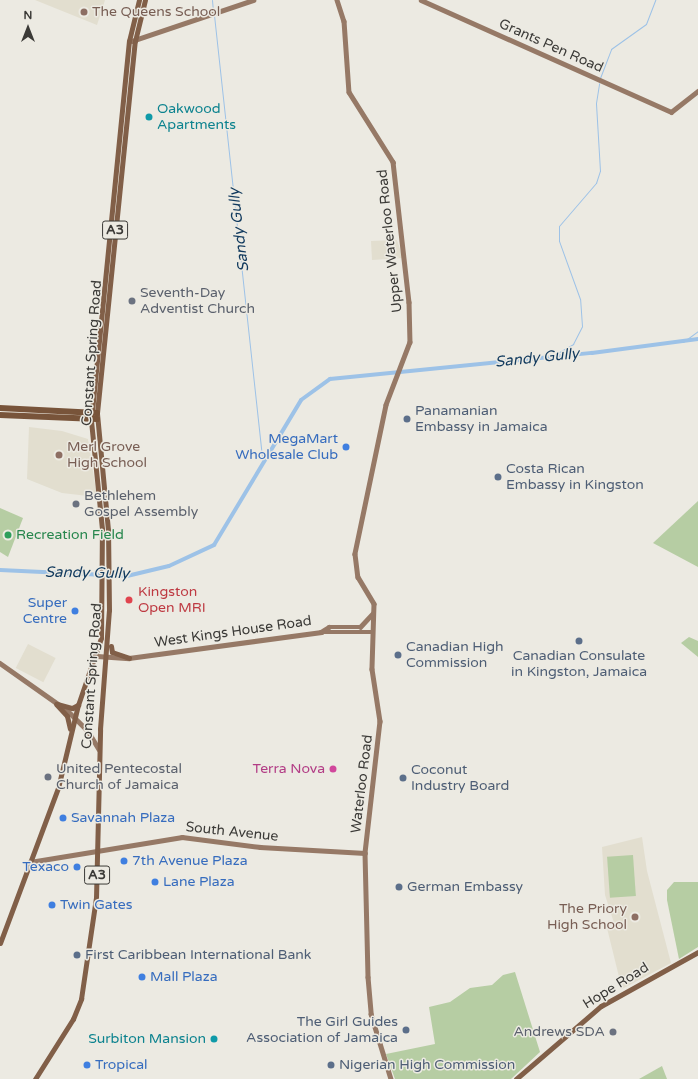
<!DOCTYPE html>
<html>
<head>
<meta charset="utf-8">
<style>
	body { margin:0 }
	#map { position:relative; width:698px; height:1079px; overflow:hidden; background:#eceae2; font-family:"Varela Round",sans-serif }
	div>[style] { position:absolute }
	[style*='--x'] { left:calc(var(--x)*1px); top:calc(var(--y)*1px); width:calc(var(--w)*1px); rotate:calc(var(--a)*1deg) }
	.built>* { inset:0; background:#e2decf; transform-origin:0 0 }
	.green>* { inset:0; background:#b6cda3; transform-origin:0 0 }
	.stream>* { height:1px; margin:-0.5px; padding:0 0.5px; transform-origin:0.5px; border-radius:0.5px; background:#9dc2e7 }
	.canal>* { height:4px; margin:-2px; padding:0 2px; transform-origin:2px; border-radius:2px; background:#9dc2e7 }
	.secondary>* { height:4.5px; margin:-2.25px; padding:0 2.25px; transform-origin:2.25px; border-radius:2.25px; background:#967966 }
	.primary>* { height:5px; margin:-2.5px; padding:0 2.5px; transform-origin:2.5px; border-radius:2.5px; background:#815f48 }
	.trunk>* { height:5.5px; margin:-2.75px; padding:0 2.75px; transform-origin:2.75px; border-radius:2.75px; background:#78543a }
	.dots>* { width:11px; height:11px; translate:-50% -50%; box-sizing:border-box; border:2px solid #eceae2; border-radius:50% }
	span { translate:-50% -50%; white-space:nowrap; text-align:center; line-height:1.15; -webkit-text-stroke:3px #eceae2; paint-order:stroke }
	.shield-label span { padding:1px 3px; background:#eceae2; border:1px solid; border-radius:3px; -webkit-text-stroke-width:0 }
	.shield-label { font-size:13px; color:#3b3a37; font-weight:700 }
	.education-label { font-size:14px; color:#785e54 }
	.left { translate:0 -50%; text-align:left }
	.right { translate:-100% -50%; text-align:right }
	.street-label { font-size:14px; color:#3b3a37 }
	.culture-label { font-size:14px; color:#0d838f }
	.worship-label { font-size:14px; color:#5b616d }
	.service-label { font-size:14px; color:#4e5e75 }
	.shop-label { font-size:14px; color:#366cbe }
	.leisure-label { font-size:14px; color:#27864d }
	.health-label { font-size:14px; color:#be3a42 }
	.hotel-label { font-size:14px; color:#b23c85 }
	.water-label { font-size:15px; color:#10395d; font-style:italic }
	.north { position:absolute; left:8px; top:8px; width:40px; height:40px; -webkit-text-stroke:3px #eceae2; paint-order:stroke; rotate:0deg; font-size:11px; font-weight:700; line-height:16px; text-align:center; color:#3b3a37 }
	.north::after { content:''; display:block; margin:auto; width:14px; height:18px; background:#3b3a37; clip-path:polygon(50% 0,100% 100%,50% 72%,0 100%) }
</style>
</head>
<body>
<div id="map">
	<div class="built">
		<i style="clip-path:polygon(35px 0,105px 0,97px 25px)"></i>
		<i style="clip-path:polygon(397px 240px,403px 258px,372px 260px,371px 241px)"></i>
		<i style="clip-path:polygon(29px 427px,62px 431px,88px 439px,97px 497px,62px 493px,27px 479px)"></i>
		<i style="left:28px;top:644px;width:31px;height:27px;rotate:27deg"></i>
		<i style="clip-path:polygon(642px 837px,647px 871px,671px 963px,622px 989px,607px 928px,615px 926px,605px 895px,602px 847px)"></i>
	</div>
	<div class="green">
		<i style="clip-path:polygon(698px 501px,698px 567px,653px 543px)"></i>
		<i style="clip-path:polygon(0 508px,23px 518px,8px 557px,0 552px)"></i>
		<i style="clip-path:polygon(689px 637px,698px 641px,698px 657px,681px 643px)"></i>
		<i style="left:633px;top:855px;width:41px;height:26px;rotate:86deg"></i>
		<i style="clip-path:polygon(674px 882px,698px 882px,698px 947px,679px 959px,667px 900px,667px 890px)"></i>
		<i style="clip-path:polygon(515px 972px,540px 1052px,511px 1079px,395px 1079px,386px 1054px,435px 1044px,429px 1007px,450px 1002px,470px 988px,492px 985px,503px 975px)"></i>
		<i style="clip-path:polygon(662px 1066px,667px 1079px,639px 1079px)"></i>
	</div>
	<div class="stream">
		<i style="--x:212;--y:0;--w:11;--a:85"></i>
		<i style="--x:214;--y:15;--w:448;--a:83.8"></i>
		<i style="--x:600;--y:78;--w:31;--a:-69"></i>
		<i style="--x:611;--y:49;--w:43;--a:-35.5"></i>
		<i style="--x:646;--y:24;--w:26;--a:-69"></i>
		<i style="--x:683;--y:342;--w:19;--a:-36"></i>
		<i style="--x:549;--y:358;--w:28;--a:-30"></i>
		<i style="--x:573;--y:344;--w:20;--a:-63"></i>
		<i style="--x:582;--y:326;--w:27;--a:-94"></i>
		<i style="--x:580;--y:299;--w:62;--a:-109.9"></i>
		<i style="--x:559;--y:241;--w:15;--a:-90"></i>
		<i style="--x:559;--y:226;--w:57;--a:-49.3"></i>
		<i style="--x:596;--y:183;--w:13;--a:-72"></i>
		<i style="--x:600;--y:171;--w:68;--a:-93.4"></i>
		<i style="--x:596;--y:103;--w:20;--a:-81"></i>
	</div>
	<div class="canal">
		<i style="--x:0;--y:570;--w:127;--a:2.7"></i>
		<i style="--x:127;--y:576;--w:43;--a:-13.4"></i>
		<i style="--x:169;--y:566;--w:50;--a:-25"></i>
		<i style="--x:214;--y:545;--w:169;--a:-59"></i>
		<i style="--x:301;--y:400;--w:36;--a:-36"></i>
		<i style="--x:330;--y:379;--w:263;--a:-5.7"></i>
		<i style="--x:592;--y:353;--w:107;--a:-7.5"></i>
	</div>
	<div class="secondary">
		<i style="--x:337;--y:0;--w:22;--a:72"></i>
		<i style="--x:344;--y:21;--w:71;--a:86"></i>
		<i style="--x:349;--y:92;--w:83;--a:57.8"></i>
		<i style="--x:393;--y:162;--w:141;--a:83.5"></i>
		<i style="--x:409;--y:302;--w:40;--a:88.6"></i>
		<i style="--x:410;--y:342;--w:67;--a:110.9"></i>
		<i style="--x:386;--y:405;--w:152;--a:101.8"></i>
		<i style="--x:355;--y:554;--w:23;--a:83"></i>
		<i style="--x:358;--y:577;--w:31;--a:59"></i>
		<i style="--x:374;--y:604;--w:65;--a:91.8"></i>
		<i style="--x:372;--y:669;--w:53;--a:81.3"></i>
		<i style="--x:380;--y:721;--w:133;--a:96.5"></i>
		<i style="--x:365;--y:853;--w:124;--a:88.6"></i>
		<i style="--x:368;--y:977;--w:37;--a:85"></i>
		<i style="--x:371;--y:1014;--w:68;--a:72.9"></i>
		<i style="--x:421;--y:0;--w:274;--a:24.1"></i>
		<i style="--x:671;--y:112;--w:34;--a:-38"></i>
		<i style="--x:132;--y:41;--w:128;--a:-18.7"></i>
		<i style="--x:321;--y:632;--w:9;--a:-32"></i>
		<i style="--x:329;--y:627;--w:31;--a:0"></i>
		<i style="--x:360;--y:627;--w:18;--a:-47"></i>
		<i style="--x:97;--y:656;--w:32;--a:4"></i>
		<i style="--x:129;--y:658;--w:194;--a:-7.7"></i>
		<i style="--x:321;--y:632;--w:51;--a:0"></i>
		<i style="--x:0;--y:663;--w:83;--a:35.2"></i>
		<i style="--x:68;--y:711;--w:28;--a:45"></i>
		<i style="--x:88;--y:731;--w:21;--a:59"></i>
		<i style="--x:30;--y:862;--w:154;--a:-9.3"></i>
		<i style="--x:182;--y:837;--w:79;--a:7.3"></i>
		<i style="--x:260;--y:847;--w:105;--a:3.3"></i>
	</div>
	<div class="primary">
		<i style="--x:111;--y:646;--w:6;--a:81"></i>
		<i style="--x:112;--y:652;--w:18;--a:19"></i>
		<i style="--x:56;--y:704;--w:16;--a:47"></i>
		<i style="--x:67;--y:716;--w:13;--a:77"></i>
		<i style="--x:57;--y:704;--w:16;--a:15"></i>
		<i style="--x:72;--y:708;--w:7;--a:-27"></i>
		<i style="--x:0;--y:943;--w:165;--a:-69.5"></i>
		<i style="--x:58;--y:788;--w:85;--a:-76.5"></i>
		<i style="--x:78;--y:705;--w:71;--a:-71.1"></i>
		<i style="--x:101;--y:638;--w:109;--a:-89.5"></i>
		<i style="--x:102;--y:529;--w:109;--a:-95.8"></i>
		<i style="--x:91;--y:421;--w:382;--a:-84.3"></i>
		<i style="--x:129;--y:41;--w:42;--a:-76.3"></i>
		<i style="--x:35;--y:1079;--w:71;--a:-57.7"></i>
		<i style="--x:73;--y:1019;--w:22;--a:-68"></i>
		<i style="--x:81;--y:999;--w:102;--a:-81.6"></i>
		<i style="--x:96;--y:898;--w:169;--a:-88.6"></i>
		<i style="--x:100;--y:729;--w:119;--a:-85.7"></i>
		<i style="--x:109;--y:610;--w:80;--a:-90.7"></i>
		<i style="--x:108;--y:530;--w:118;--a:-95.4"></i>
		<i style="--x:97;--y:413;--w:374;--a:-84.2"></i>
		<i style="--x:135;--y:41;--w:42;--a:-76.3"></i>
		<i style="--x:516;--y:1079;--w:112;--a:-40.7"></i>
		<i style="--x:601;--y:1006;--w:111;--a:-29.1"></i>
	</div>
	<div class="trunk">
		<i style="--x:0;--y:408;--w:97;--a:3"></i>
		<i style="--x:0;--y:415;--w:97;--a:2.4"></i>
	</div>
	<div class="dots">
		<i style="left:84px;top:12px;background:#8d6e63"></i>
		<i style="left:149px;top:117px;background:#0f9aa8"></i>
		<i style="left:132px;top:301px;background:#6b7280"></i>
		<i style="left:407px;top:419px;background:#5c6f8a"></i>
		<i style="left:346px;top:447px;background:#3f7fe0"></i>
		<i style="left:59px;top:455px;background:#8d6e63"></i>
		<i style="left:498px;top:477px;background:#5c6f8a"></i>
		<i style="left:76px;top:504px;background:#6b7280"></i>
		<i style="left:8px;top:535px;background:#2e9e5b"></i>
		<i style="left:129px;top:600px;background:#e0444e"></i>
		<i style="left:75px;top:611px;background:#3f7fe0"></i>
		<i style="left:579px;top:641px;background:#5c6f8a"></i>
		<i style="left:398px;top:655px;background:#5c6f8a"></i>
		<i style="left:333px;top:769px;background:#d1479c"></i>
		<i style="left:48px;top:777px;background:#6b7280"></i>
		<i style="left:403px;top:778px;background:#5c6f8a"></i>
		<i style="left:63px;top:818px;background:#3f7fe0"></i>
		<i style="left:124px;top:861px;background:#3f7fe0"></i>
		<i style="left:77px;top:867px;background:#3f7fe0"></i>
		<i style="left:155px;top:882px;background:#3f7fe0"></i>
		<i style="left:399px;top:887px;background:#5c6f8a"></i>
		<i style="left:52px;top:905px;background:#3f7fe0"></i>
		<i style="left:635px;top:917px;background:#8d6e63"></i>
		<i style="left:77px;top:955px;background:#5c6f8a"></i>
		<i style="left:142px;top:977px;background:#3f7fe0"></i>
		<i style="left:406px;top:1030px;background:#5c6f8a"></i>
		<i style="left:613px;top:1032px;background:#6b7280"></i>
		<i style="left:214px;top:1039px;background:#0f9aa8"></i>
		<i style="left:87px;top:1065px;background:#3f7fe0"></i>
		<i style="left:331px;top:1065px;background:#5c6f8a"></i>
	</div>
	<div class="shield-label">
		<span style="left:115px;top:230px">A3</span>
		<span style="left:97px;top:875px">A3</span>
	</div>
	<div class="education-label">
		<span class="left" style="left:92px;top:12px">The Queens School</span>
		<span class="left" style="left:67px;top:455px">Merl Grove<br>High School</span>
		<span class="right" style="left:627px;top:917px">The Priory<br>High School</span>
	</div>
	<div class="street-label">
		<span style="left:551px;top:46px;rotate:24deg">Grants Pen Road</span>
		<span style="left:390px;top:241px;rotate:-96deg">Upper Waterloo Road</span>
		<span style="left:92px;top:353px;rotate:-86deg">Constant Spring Road</span>
		<span style="left:233px;top:632px;rotate:-8deg">West Kings House Road</span>
		<span style="left:92px;top:676px;rotate:-86deg">Constant Spring Road</span>
		<span style="left:362px;top:784px;rotate:-83deg">Waterloo Road</span>
		<span style="left:232px;top:832px;rotate:6deg">South Avenue</span>
		<span style="left:616px;top:986px;rotate:-32deg">Hope Road</span>
	</div>
	<div class="culture-label">
		<span class="left" style="left:157px;top:117px">Oakwood<br>Apartments</span>
		<span class="right" style="left:206px;top:1039px">Surbiton Mansion</span>
	</div>
	<div class="worship-label">
		<span class="left" style="left:140px;top:301px">Seventh-Day<br>Adventist Church</span>
		<span class="left" style="left:84px;top:504px">Bethlehem<br>Gospel Assembly</span>
		<span class="left" style="left:56px;top:777px">United Pentecostal<br>Church of Jamaica</span>
		<span class="right" style="left:605px;top:1032px">Andrews SDA</span>
	</div>
	<div class="service-label">
		<span class="left" style="left:415px;top:419px">Panamanian<br>Embassy in Jamaica</span>
		<span class="left" style="left:506px;top:477px">Costa Rican<br>Embassy in Kingston</span>
		<span class="left" style="left:406px;top:655px">Canadian High<br>Commission</span>
		<span style="left:579px;top:664px">Canadian Consulate<br>in Kingston, Jamaica</span>
		<span class="left" style="left:411px;top:778px">Coconut<br>Industry Board</span>
		<span class="left" style="left:407px;top:887px">German Embassy</span>
		<span class="left" style="left:85px;top:955px">First Caribbean International Bank</span>
		<span class="right" style="left:398px;top:1030px">The Girl Guides<br>Association of Jamaica</span>
		<span class="left" style="left:339px;top:1065px">Nigerian High Commission</span>
	</div>
	<div class="shop-label">
		<span class="right" style="left:338px;top:447px">MegaMart<br>Wholesale Club</span>
		<span class="right" style="left:67px;top:611px">Super<br>Centre</span>
		<span class="left" style="left:71px;top:818px">Savannah Plaza</span>
		<span class="left" style="left:132px;top:861px">7th Avenue Plaza</span>
		<span class="right" style="left:69px;top:867px">Texaco</span>
		<span class="left" style="left:163px;top:882px">Lane Plaza</span>
		<span class="left" style="left:60px;top:905px">Twin Gates</span>
		<span class="left" style="left:150px;top:977px">Mall Plaza</span>
		<span class="left" style="left:95px;top:1065px">Tropical</span>
	</div>
	<div class="leisure-label">
		<span class="left" style="left:16px;top:535px">Recreation Field</span>
	</div>
	<div class="health-label">
		<span class="left" style="left:138px;top:600px">Kingston<br>Open MRI</span>
	</div>
	<div class="hotel-label">
		<span class="right" style="left:325px;top:769px">Terra Nova</span>
	</div>
	<div class="water-label">
		<span style="left:239px;top:230px;rotate:-97deg">Sandy Gully</span>
		<span style="left:537px;top:358px;rotate:-6deg">Sandy Gully</span>
		<span style="left:87px;top:573px;rotate:1deg">Sandy Gully</span>
	</div>
	<div class="north">N</div>
</div>
</body>
</html>
